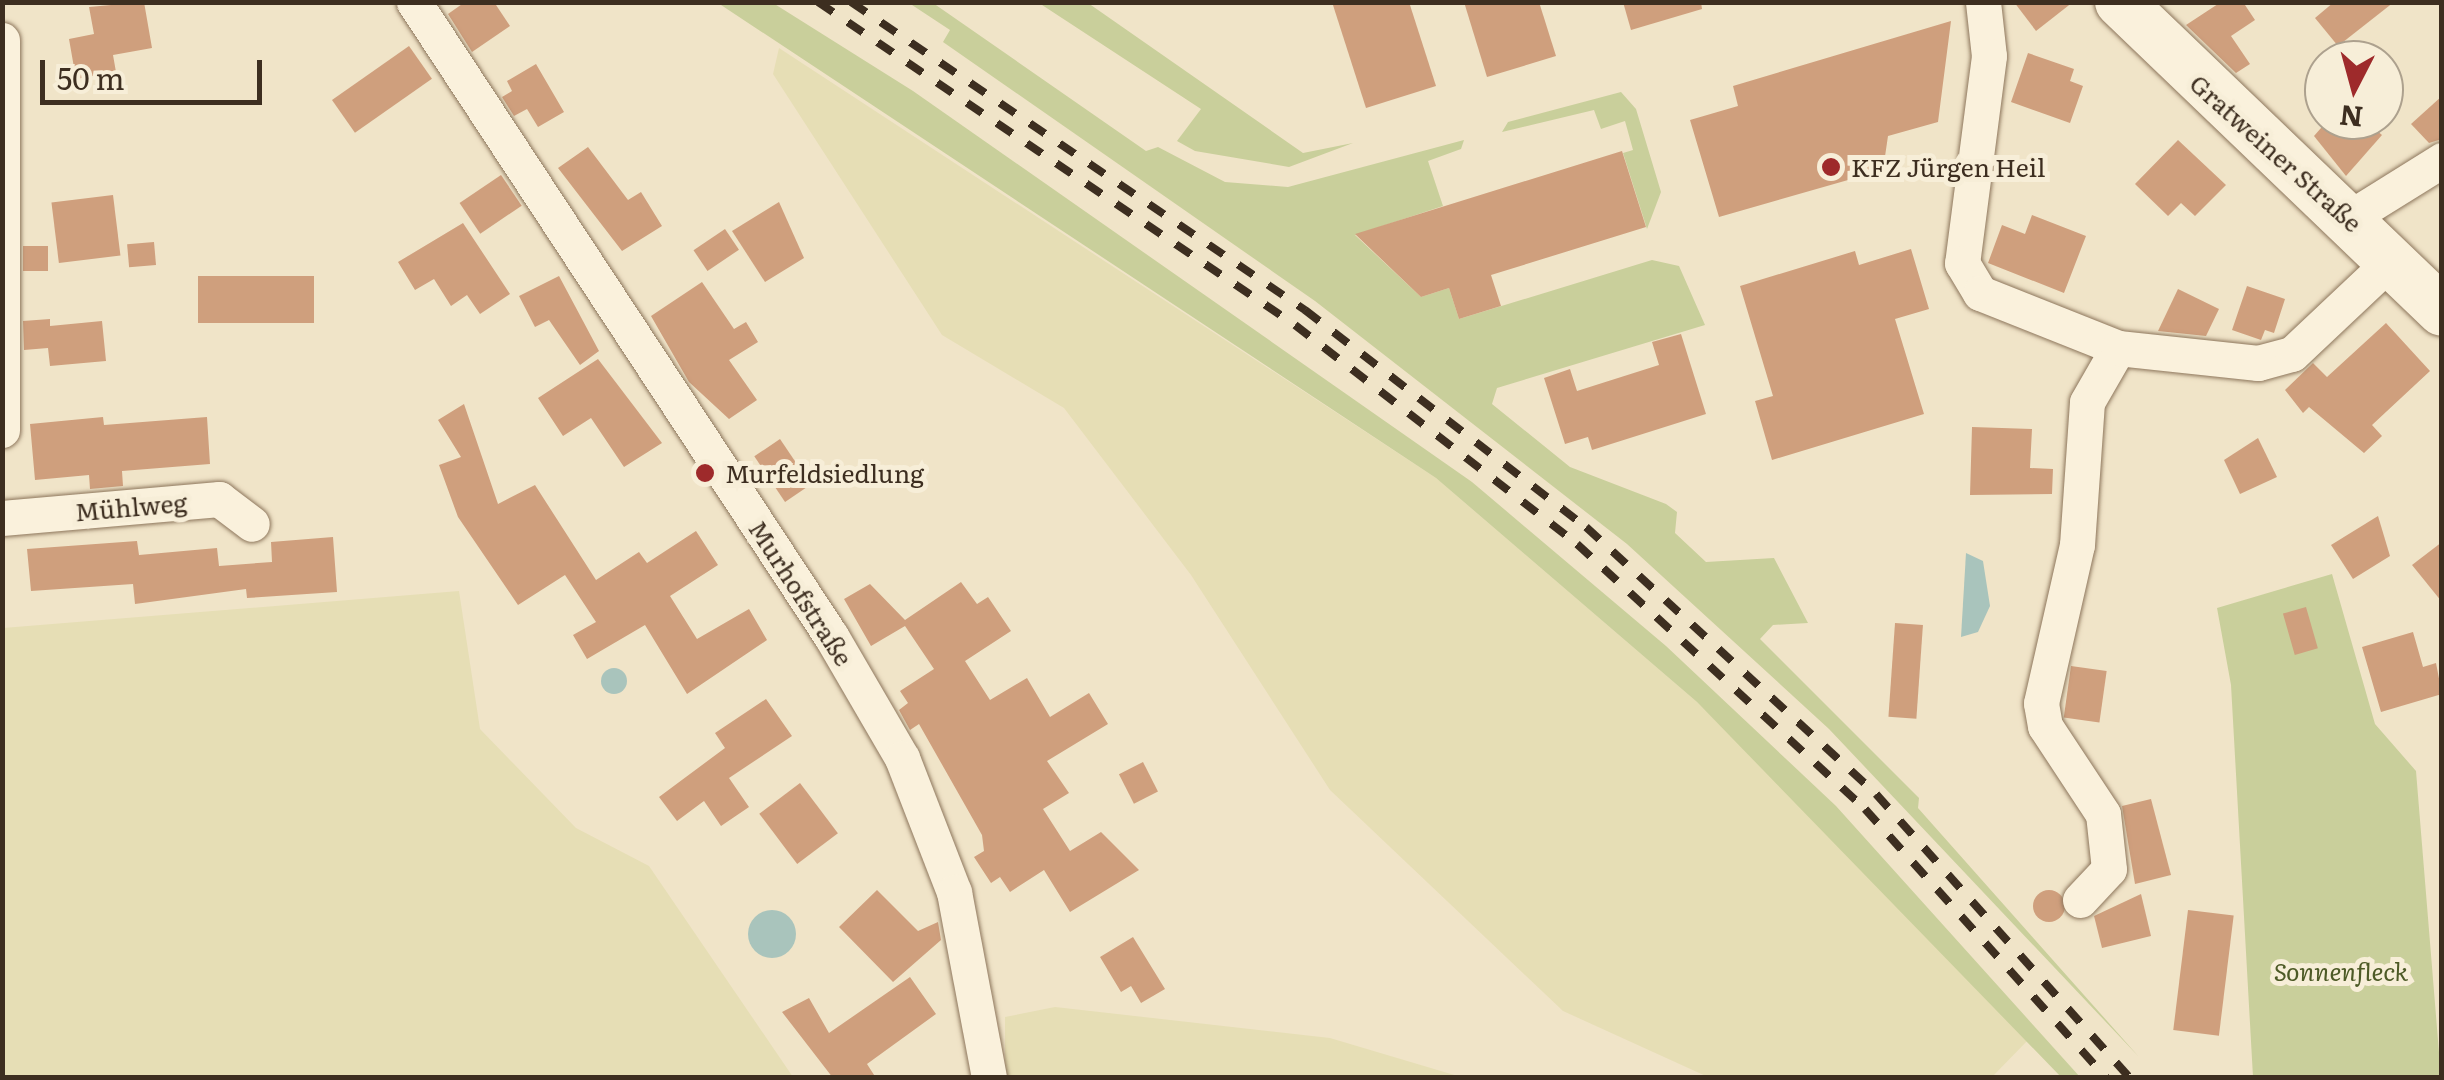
<!DOCTYPE html>
<html>
<head>
<meta charset="utf-8">
<style>
	body { margin:0 }
	#map { position:relative; width:2444px; height:1080px; overflow:hidden; background:#f0e4c8; font-family:Literata,serif }
	div>[style] { position:absolute }
	[style*='--x'] { left:calc(var(--x)*1px); top:calc(var(--y)*1px); width:calc(var(--w)*1px); rotate:calc(var(--a)*1deg) }
	.farmland>* { inset:0; background:#e6deb5 }
	.green>* { inset:0; background:#c9cf9b }
	.water>* { inset:0; background:#a9c4bc }
	.round { border-radius:50% }
	.building>* { inset:0; background:#cf9f7d; transform-origin:0 0 }
	.roads { filter:drop-shadow(0 0 2px #8d765c) drop-shadow(0 0 2px #8d765c) }
	.minor>* { height:35px; margin:-17.5px; padding:0 17.5px; transform-origin:17.5px; border-radius:17.5px; background:#faf1dc }
	.secondary>* { height:50px; margin:-25px; padding:0 25px; transform-origin:25px; border-radius:25px; background:#faf1dc }
	.rail>* { height:8px; margin-top:-4px; transform-origin:0; background:repeating-linear-gradient(90deg,#3d2e20 0 18px,transparent 0 36px) }
	.dots>* { width:28px; height:28px; translate:-50% -50%; box-sizing:border-box; border:5px solid #f7eed8; border-radius:50% }
	span { translate:-50% -50%; white-space:nowrap; text-align:center; line-height:1.15; -webkit-text-stroke:10px #f7eed8; paint-order:stroke }
	.street-label { font-size:25px; color:#3d2e20 }
	.poi-label { font-size:25px; color:#3d2e20 }
	.left { translate:0 -50%; text-align:left }
	.park-label { font-size:25px; color:#4d5a26; font-style:italic }
	.frame { position:absolute; inset:0; border:5px solid #3d2e20; pointer-events:none }
	.north { position:absolute; left:2304px; top:40px; width:100px; height:100px; box-sizing:border-box; background:#f7eed8; border:2px solid #ada18e; border-radius:50%; rotate:186deg; font-size:28px; font-weight:700; line-height:40px; text-align:center; color:#3d2e20 }
	.north::after { content:''; display:block; margin:auto; width:35px; height:45px; background:#9e2a2b; clip-path:polygon(50% 0,100% 100%,50% 72%,0 100%) }
	.scale { position:absolute; left:40px; top:60px; width:222px; height:45px; box-sizing:border-box; border:5px solid #3d2e20; border-top:0; padding-left:12px; font-size:30px; line-height:35px; white-space:nowrap; color:#3d2e20; -webkit-text-stroke:8px #f7eed8; paint-order:stroke }
</style>
</head>
<body>
<div id="map">
	<div class="farmland">
		<i style="clip-path:polygon(779px 48px,1436px 478px,1697px 702px,2030px 1038px,1992px 1077px,1708px 1077px,1563px 1011px,1330px 790px,1191px 575px,1064px 408px,942px 335px,773px 74px)"></i>
		<i style="clip-path:polygon(459px 591px,480px 729px,576px 828px,649px 866px,793px 1077px,3px 1077px,3px 628px)"></i>
		<i style="clip-path:polygon(1055px 1007px,1330px 1038px,1461px 1077px,1005px 1077px,1005px 1017px)"></i>
	</div>
	<div class="green">
		<i style="clip-path:polygon(718px 3px,773px 3px,913px 91px,1472px 482px,1666px 646px,1836px 806px,2080px 1077px,2061px 1077px,1697px 702px,1436px 478px)"></i>
		<i style="clip-path:polygon(909px 3px,933px 3px,1146px 151px,1158px 147px,1225px 182px,1288px 187px,1464px 140px,1461px 149px,1428px 161px,1443px 206px,1355px 235px,1421px 297px,1449px 288px,1459px 319px,1652px 260px,1679px 266px,1705px 325px,1497px 388px,1492px 404px,1570px 467px,1666px 504px,1677px 512px,1675px 533px,1706px 562px,1774px 558px,1808px 623px,1773px 625px,1760px 639px,1919px 798px,1918px 808px,2139px 1057px,1829px 729px,1627px 544px,1315px 301px,943px 42px,950px 30px)"></i>
		<i style="clip-path:polygon(1039px 3px,1088px 3px,1303px 153px,1353px 143px,1289px 167px,1195px 151px,1177px 141px,1201px 109px)"></i>
		<i style="clip-path:polygon(1621px 92px,1636px 109px,1661px 192px,1647px 229px,1623px 153px,1633px 150px,1625px 121px,1601px 129px,1594px 110px,1502px 132px,1508px 122px)"></i>
		<i style="clip-path:polygon(2332px 574px,2375px 724px,2416px 771px,2441px 1077px,2253px 1077px,2231px 685px,2217px 608px)"></i>
	</div>
	<div class="water">
		<i style="clip-path:polygon(1966px 553px,1983px 561px,1990px 606px,1978px 632px,1961px 637px)"></i>
		<i class="round" style="left:601px;top:668px;width:26px;height:26px"></i>
		<i class="round" style="left:748px;top:910px;width:48px;height:48px"></i>
	</div>
	<div class="building">
		<i style="clip-path:polygon(144px 2px,152px 48px,113px 55px,116px 72px,76px 79px,69px 39px,94px 34px,89px 7px)"></i>
		<i style="clip-path:polygon(465px 2px,494px 2px,510px 26px,472px 52px,448px 14px)"></i>
		<i style="clip-path:polygon(1332px 2px,1409px 2px,1436px 86px,1366px 108px)"></i>
		<i style="clip-path:polygon(1464px 2px,1539px 2px,1556px 56px,1487px 77px)"></i>
		<i style="clip-path:polygon(1623px 2px,1701px 2px,1702px 9px,1631px 30px)"></i>
		<i style="clip-path:polygon(2014px 2px,2073px 2px,2036px 31px)"></i>
		<i style="clip-path:polygon(2221px 2px,2243px 2px,2255px 20px,2231px 36px,2250px 64px,2236px 73px,2186px 25px)"></i>
		<i style="clip-path:polygon(2334px 2px,2394px 2px,2338px 46px,2315px 18px)"></i>
		<i style="clip-path:polygon(1951px 21px,1938px 122px,1888px 136px,1883px 170px,1719px 217px,1690px 120px,1738px 106px,1733px 86px)"></i>
		<i style="left:409px;top:46px;width:40px;height:94px;rotate:55deg"></i>
		<i style="clip-path:polygon(2028px 53px,2074px 69px,2070px 81px,2083px 86px,2070px 123px,2011px 102px)"></i>
		<i style="clip-path:polygon(536px 64px,564px 112px,538px 127px,527px 109px,514px 116px,502px 97px,512px 91px,507px 81px)"></i>
		<i style="clip-path:polygon(2442px 96px,2442px 139px,2429px 143px,2411px 124px)"></i>
		<i style="clip-path:polygon(2328px 120px,2364px 120px,2382px 135px,2346px 176px,2314px 136px)"></i>
		<i style="clip-path:polygon(2178px 140px,2226px 185px,2195px 216px,2181px 203px,2168px 216px,2135px 184px)"></i>
		<i style="clip-path:polygon(588px 147px,628px 200px,641px 192px,662px 226px,622px 251px,558px 168px)"></i>
		<i style="clip-path:polygon(1622px 151px,1646px 227px,1491px 275px,1501px 306px,1459px 319px,1449px 288px,1421px 297px,1355px 234px)"></i>
		<i style="left:501px;top:175px;width:37px;height:50px;rotate:56deg"></i>
		<i style="left:113px;top:195px;width:61px;height:62px;rotate:83deg"></i>
		<i style="clip-path:polygon(779px 202px,804px 258px,765px 282px,732px 231px)"></i>
		<i style="clip-path:polygon(2032px 215px,2086px 236px,2064px 293px,1988px 263px,2002px 225px,2025px 234px)"></i>
		<i style="clip-path:polygon(463px 223px,510px 294px,480px 314px,467px 295px,451px 306px,434px 279px,415px 290px,398px 262px)"></i>
		<i style="left:725px;top:229px;width:25px;height:38px;rotate:56deg"></i>
		<i style="left:154px;top:242px;width:23px;height:27px;rotate:85deg"></i>
		<i style="left:48px;top:246px;width:25px;height:25px;rotate:90deg"></i>
		<i style="clip-path:polygon(1911px 249px,1929px 309px,1895px 319px,1924px 414px,1772px 460px,1755px 401px,1773px 396px,1740px 286px,1855px 251px,1859px 265px)"></i>
		<i style="left:314px;top:276px;width:47px;height:116px;rotate:90deg"></i>
		<i style="clip-path:polygon(559px 276px,599px 351px,580px 365px,549px 320px,535px 327px,519px 296px)"></i>
		<i style="clip-path:polygon(702px 282px,734px 329px,746px 322px,758px 342px,729px 360px,757px 400px,729px 419px,689px 382px,651px 316px)"></i>
		<i style="clip-path:polygon(2247px 286px,2285px 299px,2274px 333px,2265px 330px,2261px 340px,2232px 330px)"></i>
		<i style="clip-path:polygon(2178px 289px,2219px 309px,2206px 336px,2158px 331px)"></i>
		<i style="clip-path:polygon(50px 319px,50px 326px,102px 321px,106px 361px,50px 366px,48px 348px,24px 350px,23px 321px)"></i>
		<i style="clip-path:polygon(2386px 323px,2430px 371px,2372px 425px,2382px 436px,2364px 453px,2309px 407px,2303px 413px,2285px 390px,2313px 363px,2327px 377px)"></i>
		<i style="clip-path:polygon(1681px 334px,1706px 414px,1592px 450px,1588px 437px,1565px 444px,1544px 378px,1570px 369px,1577px 391px,1659px 365px,1652px 342px)"></i>
		<i style="clip-path:polygon(598px 359px,662px 443px,624px 467px,591px 418px,563px 436px,538px 398px)"></i>
		<i style="clip-path:polygon(464px 404px,498px 504px,535px 485px,596px 580px,639px 552px,647px 563px,696px 531px,718px 565px,670px 596px,697px 639px,749px 609px,767px 640px,687px 694px,645px 625px,587px 659px,573px 635px,596px 622px,565px 575px,518px 605px,458px 517px,439px 465px,461px 457px,438px 420px)"></i>
		<i style="clip-path:polygon(103px 417px,104px 425px,207px 417px,210px 464px,122px 471px,123px 486px,90px 489px,89px 475px,35px 480px,30px 424px)"></i>
		<i style="clip-path:polygon(1972px 427px,2032px 429px,2030px 468px,2053px 469px,2052px 494px,1970px 495px)"></i>
		<i style="clip-path:polygon(2258px 438px,2277px 477px,2240px 494px,2224px 460px)"></i>
		<i style="left:780px;top:439px;width:55px;height:31px;rotate:56deg"></i>
		<i style="clip-path:polygon(2378px 516px,2390px 556px,2353px 579px,2331px 545px)"></i>
		<i style="clip-path:polygon(333px 537px,337px 592px,247px 598px,246px 589px,135px 604px,133px 584px,31px 591px,27px 549px,137px 541px,139px 555px,217px 548px,219px 566px,272px 562px,271px 542px)"></i>
		<i style="clip-path:polygon(2442px 542px,2442px 602px,2412px 565px)"></i>
		<i style="clip-path:polygon(961px 582px,977px 604px,988px 597px,1011px 631px,965px 661px,990px 700px,1027px 678px,1050px 717px,1089px 693px,1108px 724px,1047px 761px,1069px 793px,1043px 809px,1070px 851px,1101px 832px,1139px 870px,1070px 912px,1044px 870px,1010px 892px,1000px 877px,991px 883px,974px 857px,984px 851px,982px 835px,919px 724px,910px 730px,899px 710px,908px 703px,900px 691px,934px 669px,905px 626px,871px 646px,844px 599px,870px 584px,905px 620px)"></i>
		<i style="left:2306px;top:607px;width:43px;height:24px;rotate:74deg"></i>
		<i style="left:1895px;top:623px;width:28px;height:94px;rotate:4deg"></i>
		<i style="clip-path:polygon(2413px 632px,2423px 667px,2436px 663px,2442px 694px,2381px 712px,2362px 647px)"></i>
		<i style="left:2071px;top:666px;width:36px;height:52px;rotate:8deg"></i>
		<i style="clip-path:polygon(766px 699px,792px 736px,729px 778px,749px 807px,721px 826px,704px 801px,677px 821px,659px 797px,725px 748px,715px 733px)"></i>
		<i style="left:1143px;top:762px;width:33px;height:27px;rotate:63deg"></i>
		<i style="left:800px;top:783px;width:63px;height:51px;rotate:53deg"></i>
		<i style="clip-path:polygon(2151px 799px,2171px 875px,2135px 884px,2122px 806px)"></i>
		<i style="clip-path:polygon(877px 890px,918px 931px,938px 922px,941px 940px,893px 982px,839px 927px)"></i>
		<i class="round" style="left:2033px;top:890px;width:32px;height:32px"></i>
		<i style="clip-path:polygon(2141px 894px,2151px 936px,2102px 948px,2094px 916px)"></i>
		<i style="left:2188px;top:910px;width:46px;height:121px;rotate:7deg"></i>
		<i style="clip-path:polygon(1133px 937px,1165px 989px,1141px 1003px,1131px 986px,1121px 992px,1100px 957px)"></i>
		<i style="clip-path:polygon(910px 977px,936px 1014px,867px 1064px,876px 1078px,833px 1078px,782px 1012px,809px 998px,829px 1033px)"></i>
	</div>
	<div class="roads">
		<div class="minor">
			<i style="--x:414;--y:2;--w:759;--a:56.67"></i>
			<i style="--x:831;--y:636;--w:141;--a:59.8"></i>
			<i style="--x:902;--y:758;--w:144;--a:68.8"></i>
			<i style="--x:954;--y:892;--w:189;--a:79.3"></i>
			<i style="--x:1983;--y:2;--w:54;--a:83.7"></i>
			<i style="--x:1989;--y:56;--w:209;--a:97.4"></i>
			<i style="--x:1962;--y:263;--w:35;--a:59"></i>
			<i style="--x:1980;--y:293;--w:149;--a:21.7"></i>
			<i style="--x:2;--y:40;--w:113;--a:90"></i>
			<i style="--x:2;--y:154;--w:276;--a:90"></i>
			<i style="--x:2349;--y:218;--w:110;--a:-31.9"></i>
			<i style="--x:2;--y:518;--w:218;--a:-5"></i>
			<i style="--x:219;--y:499;--w:41;--a:37.1"></i>
			<i style="--x:2080;--y:900;--w:42;--a:-46.9"></i>
			<i style="--x:2109;--y:869;--w:55;--a:-96.2"></i>
			<i style="--x:2103;--y:814;--w:105;--a:-123.4"></i>
			<i style="--x:2045;--y:726;--w:23;--a:-100"></i>
			<i style="--x:2041;--y:703;--w:162;--a:-77.2"></i>
			<i style="--x:2077;--y:545;--w:143;--a:-86"></i>
			<i style="--x:2087;--y:402;--w:62;--a:-60.1"></i>
			<i style="--x:2118;--y:348;--w:141;--a:6.1"></i>
			<i style="--x:2258;--y:363;--w:35;--a:-15"></i>
			<i style="--x:2292;--y:354;--w:140;--a:-43.3"></i>
		</div>
		<div class="secondary">
			<i style="--x:2120;--y:2;--w:446;--a:43.8"></i>
		</div>
	</div>
	<div class="rail">
		<i style="--x:818;--y:2;--w:576;--a:34.1"></i>
		<i style="--x:1295;--y:325;--w:357;--a:37.8"></i>
		<i style="--x:1577;--y:544;--w:391;--a:42.6"></i>
		<i style="--x:1865;--y:809;--w:361;--a:48.1"></i>
		<i style="--x:851;--y:2;--w:549;--a:34.15"></i>
		<i style="--x:1305;--y:310;--w:355;--a:37.7"></i>
		<i style="--x:1586;--y:527;--w:394;--a:42.6"></i>
		<i style="--x:1876;--y:794;--w:381;--a:48.2"></i>
	</div>
	<div class="dots">
		<i style="left:1831px;top:167px;background:#9e2a2b"></i>
		<i style="left:705px;top:473px;background:#9e2a2b"></i>
	</div>
	<div class="street-label">
		<span style="left:2276px;top:153px;rotate:42deg">Gratweiner Straße</span>
		<span style="left:131px;top:507px;rotate:-5deg">Mühlweg</span>
		<span style="left:801px;top:593px;rotate:57deg">Murhofstraße</span>
	</div>
	<div class="poi-label">
		<span class="left" style="left:1851px;top:167px">KFZ Jürgen Heil</span>
		<span class="left" style="left:725px;top:473px">Murfeldsiedlung</span>
	</div>
	<div class="park-label">
		<span style="left:2341px;top:971px">Sonnenfleck</span>
	</div>
	<div class="frame"></div>
	<div class="north">N</div>
	<div class="scale">50 m</div>
</div>
</body>
</html>
